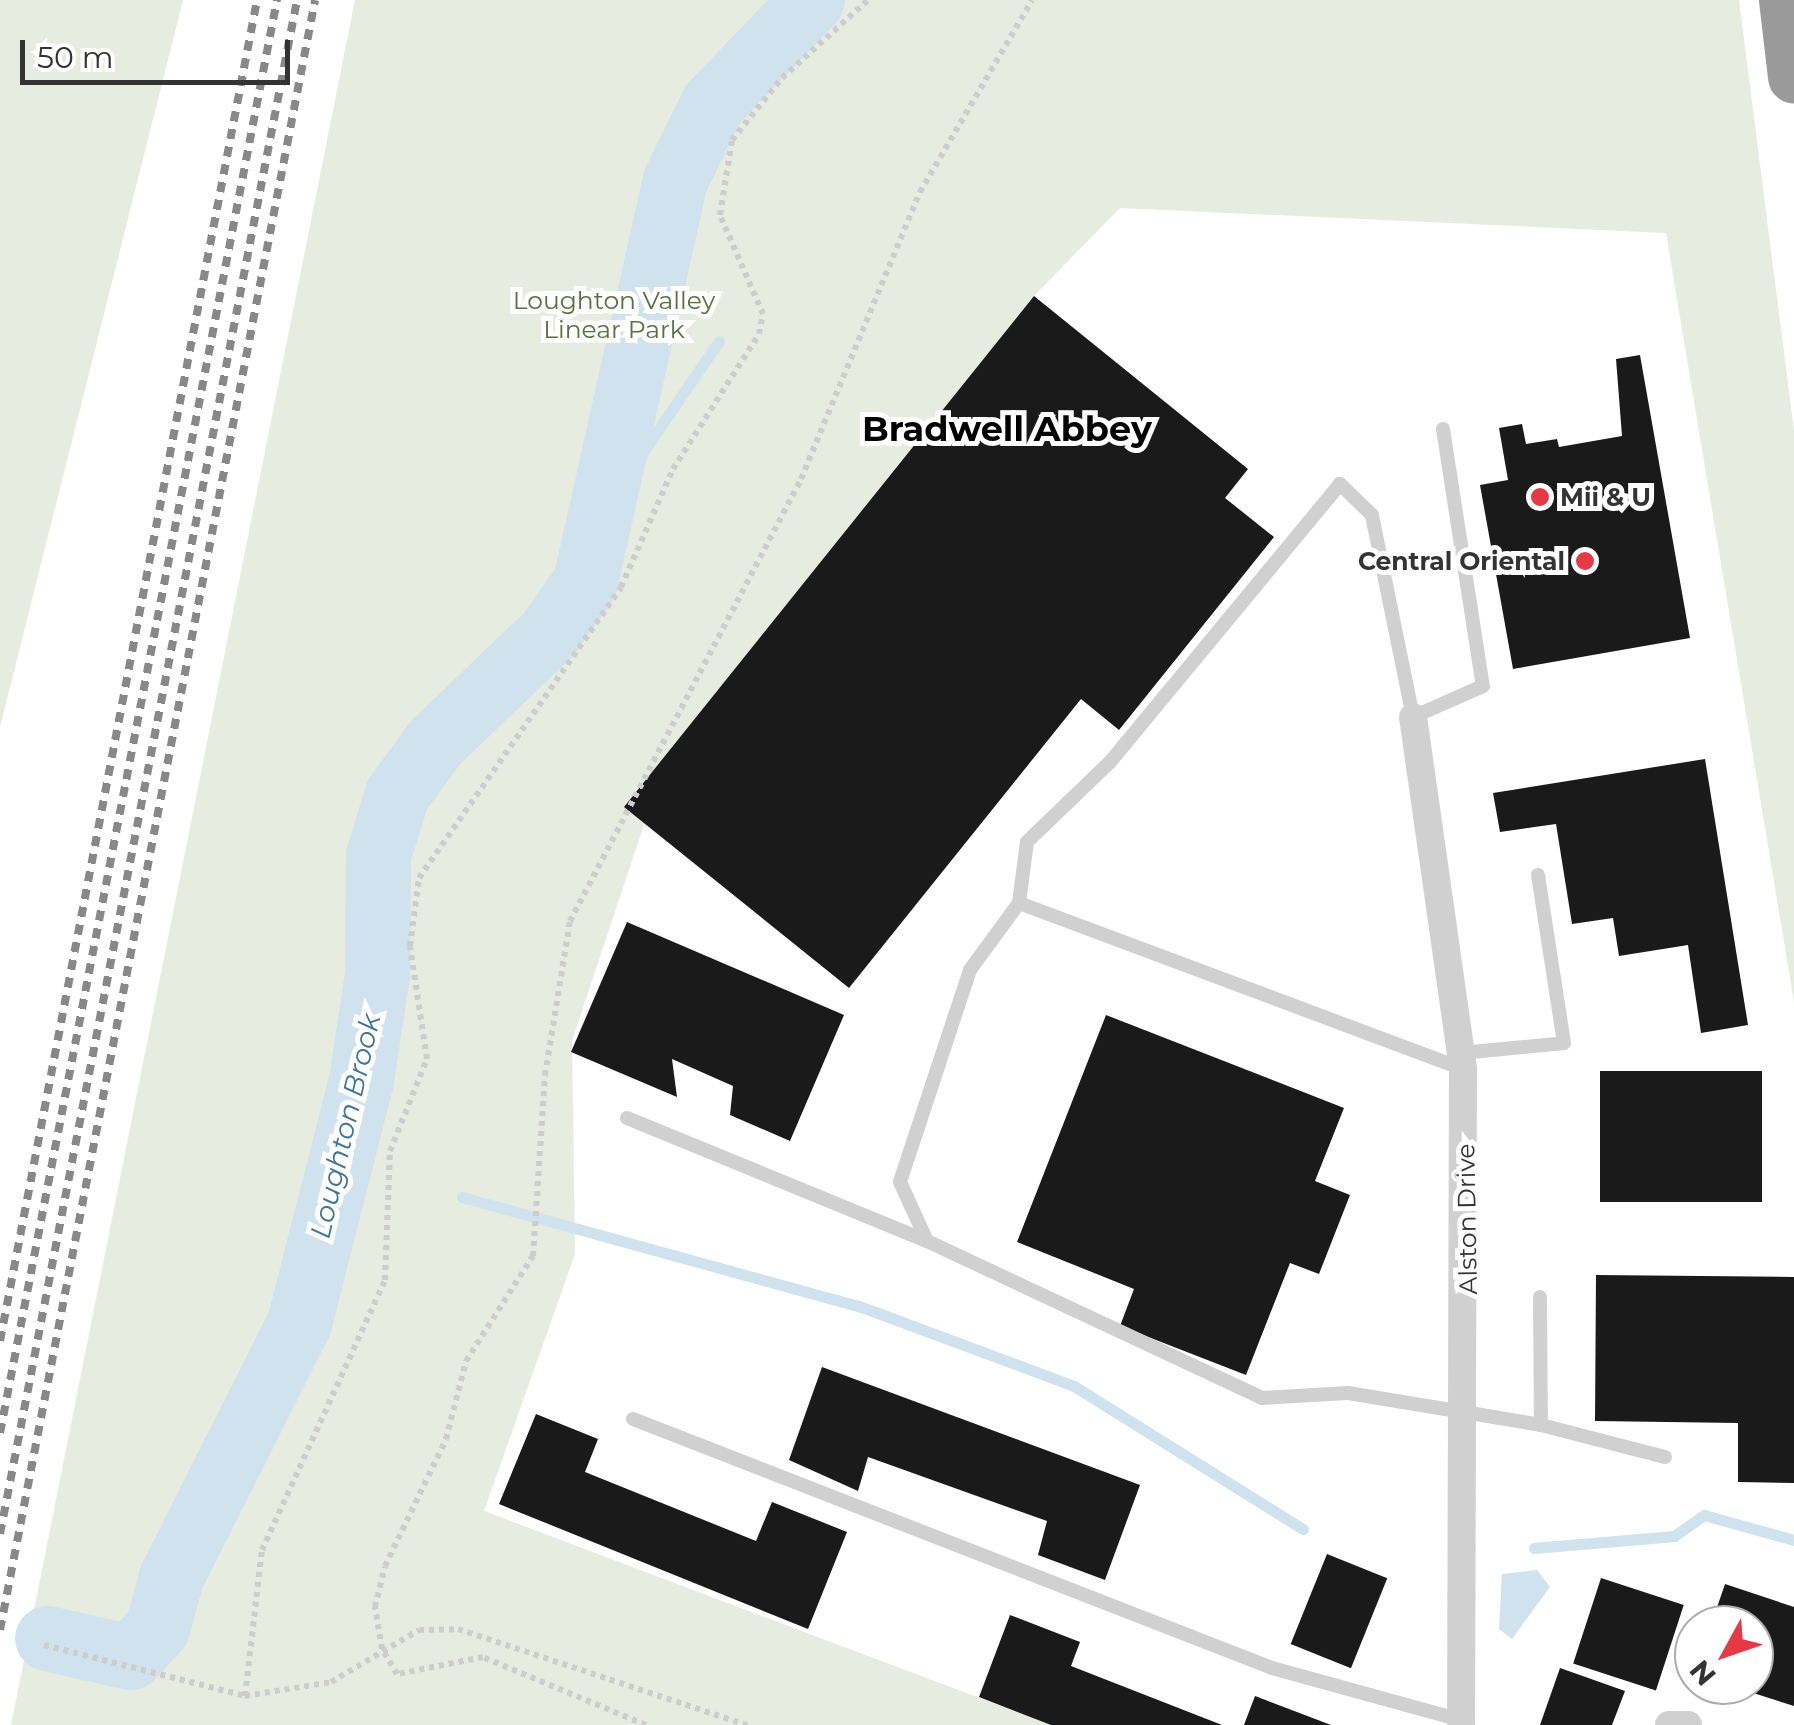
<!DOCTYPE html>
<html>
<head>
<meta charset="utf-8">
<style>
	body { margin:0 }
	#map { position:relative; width:1794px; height:1725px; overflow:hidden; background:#fff; font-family:Montserrat,sans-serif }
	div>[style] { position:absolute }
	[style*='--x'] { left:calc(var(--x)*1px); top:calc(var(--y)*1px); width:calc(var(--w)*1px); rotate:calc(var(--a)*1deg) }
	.green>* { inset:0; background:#e6ecdf }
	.water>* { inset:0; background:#cfe2ee }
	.stream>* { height:11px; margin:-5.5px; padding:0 5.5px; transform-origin:5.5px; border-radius:5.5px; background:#cfe2ee }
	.river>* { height:65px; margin:-32.5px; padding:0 32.5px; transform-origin:32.5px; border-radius:32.5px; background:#cfe2ee }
	.building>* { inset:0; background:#1a1a1a; transform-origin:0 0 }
	.path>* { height:6px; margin-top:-3px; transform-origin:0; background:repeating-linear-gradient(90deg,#cdcdcd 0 5px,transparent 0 10px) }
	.lane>* { height:14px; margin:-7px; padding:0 7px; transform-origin:7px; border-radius:7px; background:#d0d0d0 }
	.street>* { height:28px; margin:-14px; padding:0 14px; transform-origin:14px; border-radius:14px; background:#d0d0d0 }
	.highway>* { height:52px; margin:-26px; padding:0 26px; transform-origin:26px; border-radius:26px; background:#9a9a9a }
	.rail>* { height:8px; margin-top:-4px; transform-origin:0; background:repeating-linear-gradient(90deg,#888 0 10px,transparent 0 18px) }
	.dots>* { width:28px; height:28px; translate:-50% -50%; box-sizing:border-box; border:5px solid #fff; border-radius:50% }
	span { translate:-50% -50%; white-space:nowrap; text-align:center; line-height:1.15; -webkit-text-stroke:10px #fff; paint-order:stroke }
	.park-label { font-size:25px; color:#56703f }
	.poi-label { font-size:25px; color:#333; font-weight:700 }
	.left { translate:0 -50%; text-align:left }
	.right { translate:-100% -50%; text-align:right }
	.street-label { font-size:25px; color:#333 }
	.water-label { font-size:28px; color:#3f7597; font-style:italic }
	.district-label { font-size:35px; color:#000; font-weight:700 }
	.north { position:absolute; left:1674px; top:1605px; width:100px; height:100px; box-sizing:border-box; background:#fff; border:2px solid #adadad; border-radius:50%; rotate:230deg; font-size:28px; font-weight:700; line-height:40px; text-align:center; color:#333 }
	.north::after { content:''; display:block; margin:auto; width:35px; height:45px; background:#e63946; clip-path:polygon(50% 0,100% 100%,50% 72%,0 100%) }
	.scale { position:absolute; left:20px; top:40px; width:270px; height:45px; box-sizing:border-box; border:5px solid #333; border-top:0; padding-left:12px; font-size:30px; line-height:35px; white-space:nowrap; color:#333; -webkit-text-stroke:8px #fff; paint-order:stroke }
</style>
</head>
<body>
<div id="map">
	<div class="green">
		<i style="clip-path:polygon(0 0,183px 0,0 727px)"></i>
		<i style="clip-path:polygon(355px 0,1739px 0,1794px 431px,1794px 1002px,1666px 233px,1120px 208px,1034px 296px,668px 753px,572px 1041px,575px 1254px,484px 1511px,1051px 1725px,11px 1725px)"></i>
	</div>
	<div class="water">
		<i style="clip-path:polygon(1537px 1570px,1550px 1587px,1512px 1639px,1499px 1629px,1502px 1574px)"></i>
	</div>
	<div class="stream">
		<i style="--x:605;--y:508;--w:202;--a:-55.7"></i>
		<i style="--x:462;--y:1197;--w:412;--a:15.4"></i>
		<i style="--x:859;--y:1306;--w:229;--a:20.4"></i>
		<i style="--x:1074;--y:1386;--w:270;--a:32"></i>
		<i style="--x:1534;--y:1548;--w:141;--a:-4.9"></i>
		<i style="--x:1674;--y:1536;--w:37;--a:-35"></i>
		<i style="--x:1704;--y:1515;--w:93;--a:15.5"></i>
	</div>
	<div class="river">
		<i style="--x:47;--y:1638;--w:85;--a:12.9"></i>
		<i style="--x:130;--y:1657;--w:40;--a:-47"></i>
		<i style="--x:157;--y:1628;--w:53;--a:-74.6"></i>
		<i style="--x:171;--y:1577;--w:284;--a:-63.3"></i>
		<i style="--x:299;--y:1323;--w:251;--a:-75.7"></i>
		<i style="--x:361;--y:1080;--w:107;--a:-81.4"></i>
		<i style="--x:377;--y:974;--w:119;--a:-89.5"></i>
		<i style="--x:378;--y:855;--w:64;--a:-72.7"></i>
		<i style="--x:397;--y:794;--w:64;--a:-53.8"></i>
		<i style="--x:435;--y:742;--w:156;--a:-43.7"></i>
		<i style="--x:548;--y:634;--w:64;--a:-54.6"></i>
		<i style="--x:585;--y:582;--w:412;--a:-77.4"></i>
		<i style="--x:675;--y:180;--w:85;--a:-64"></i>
		<i style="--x:712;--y:104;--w:144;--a:-46.1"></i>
	</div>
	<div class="building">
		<i style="clip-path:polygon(1034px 296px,1248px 469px,1225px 498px,1274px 537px,1119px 730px,1081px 699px,849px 988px,624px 807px)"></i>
		<i style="clip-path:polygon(1640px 355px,1690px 638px,1513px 669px,1480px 485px,1508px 480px,1499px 428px,1522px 424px,1526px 444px,1557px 439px,1559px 447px,1622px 436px,1616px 359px)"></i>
		<i style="clip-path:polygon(1705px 759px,1748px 1025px,1701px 1033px,1688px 945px,1619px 956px,1613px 918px,1572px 924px,1556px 824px,1500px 832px,1493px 793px)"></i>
		<i style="clip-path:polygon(627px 922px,844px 1015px,790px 1141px,730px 1115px,733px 1086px,672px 1059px,677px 1097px,571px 1052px)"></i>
		<i style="clip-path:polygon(1106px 1015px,1344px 1108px,1315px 1181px,1350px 1195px,1319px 1274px,1290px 1263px,1246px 1375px,1120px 1326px,1134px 1289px,1017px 1242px)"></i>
		<i style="left:1600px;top:1071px;width:162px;height:131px"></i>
		<i style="clip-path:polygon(1596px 1275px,1794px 1277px,1794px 1483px,1738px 1482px,1738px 1423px,1595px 1421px)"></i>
		<i style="clip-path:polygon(822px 1367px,1140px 1485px,1105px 1580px,1038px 1555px,1047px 1521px,868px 1457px,858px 1491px,789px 1460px)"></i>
		<i style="clip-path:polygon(536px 1414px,598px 1439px,585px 1472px,756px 1541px,772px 1502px,847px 1532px,808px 1629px,499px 1504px)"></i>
		<i style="left:1327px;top:1554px;width:65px;height:97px;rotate:22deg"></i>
		<i style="left:1601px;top:1578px;width:87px;height:90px;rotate:18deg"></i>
		<i style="clip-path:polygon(1725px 1584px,1794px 1607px,1794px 1706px,1731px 1686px,1754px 1685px,1754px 1625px,1711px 1625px)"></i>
		<i style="clip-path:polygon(1010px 1615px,1080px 1642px,1071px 1666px,1222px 1725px,1051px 1725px,979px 1697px)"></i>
		<i style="clip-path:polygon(1560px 1668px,1625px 1691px,1612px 1725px,1540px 1725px)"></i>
		<i style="clip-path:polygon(1255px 1696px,1331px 1725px,1244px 1725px)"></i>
	</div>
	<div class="path">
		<i style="--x:44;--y:1645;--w:207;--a:14.2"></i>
		<i style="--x:245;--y:1696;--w:87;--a:-9.2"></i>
		<i style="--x:331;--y:1682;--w:102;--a:-30.6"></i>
		<i style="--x:419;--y:1630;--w:39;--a:-1"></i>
		<i style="--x:458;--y:1629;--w:305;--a:18.4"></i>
		<i style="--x:245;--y:1696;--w:147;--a:-83.4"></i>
		<i style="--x:262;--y:1550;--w:297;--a:-65.5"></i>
		<i style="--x:385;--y:1280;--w:129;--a:-87.8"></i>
		<i style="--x:390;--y:1151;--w:99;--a:-68.1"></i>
		<i style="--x:427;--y:1059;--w:114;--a:-98.6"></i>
		<i style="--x:410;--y:946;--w:69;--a:-82.5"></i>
		<i style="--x:419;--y:878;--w:354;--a:-55.2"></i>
		<i style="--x:621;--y:587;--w:129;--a:-66.2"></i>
		<i style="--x:673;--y:469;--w:160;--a:-57.5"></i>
		<i style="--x:759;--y:334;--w:20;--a:-79"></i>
		<i style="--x:763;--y:314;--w:108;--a:-113.5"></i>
		<i style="--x:720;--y:215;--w:76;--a:-80.9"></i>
		<i style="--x:732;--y:140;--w:80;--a:-51.1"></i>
		<i style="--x:782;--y:78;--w:116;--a:-42.2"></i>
		<i style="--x:646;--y:1725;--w:177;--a:-157.4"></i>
		<i style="--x:483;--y:1657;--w:88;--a:168.8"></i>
		<i style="--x:397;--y:1674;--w:29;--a:-121"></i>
		<i style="--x:382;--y:1649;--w:43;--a:-99.5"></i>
		<i style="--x:375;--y:1607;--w:42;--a:-76.3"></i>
		<i style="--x:385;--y:1566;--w:141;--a:-64.3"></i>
		<i style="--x:446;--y:1439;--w:81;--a:-75.6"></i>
		<i style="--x:466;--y:1361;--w:125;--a:-57.5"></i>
		<i style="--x:533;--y:1256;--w:181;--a:-86.2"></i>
		<i style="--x:545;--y:1075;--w:156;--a:-80.8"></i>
		<i style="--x:570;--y:921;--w:499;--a:-62.4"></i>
		<i style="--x:801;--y:479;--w:311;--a:-67.5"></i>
		<i style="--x:920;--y:192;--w:222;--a:-59.7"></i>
	</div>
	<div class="lane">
		<i style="--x:1443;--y:429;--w:260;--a:81.2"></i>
		<i style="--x:1483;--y:686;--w:77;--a:156.1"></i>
		<i style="--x:1413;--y:717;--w:206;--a:-101.5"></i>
		<i style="--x:1372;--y:515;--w:45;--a:-135.9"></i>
		<i style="--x:1340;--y:484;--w:361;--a:129.6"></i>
		<i style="--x:1110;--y:762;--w:115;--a:136.1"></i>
		<i style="--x:1027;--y:842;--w:62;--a:97.5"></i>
		<i style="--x:1019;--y:903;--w:473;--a:20.5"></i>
		<i style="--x:1019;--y:903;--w:83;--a:126.2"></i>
		<i style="--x:970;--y:970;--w:223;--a:108.3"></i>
		<i style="--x:900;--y:1182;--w:65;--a:65.4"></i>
		<i style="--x:927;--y:1241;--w:370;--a:25.1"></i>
		<i style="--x:1262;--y:1398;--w:86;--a:-3.3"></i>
		<i style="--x:1348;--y:1393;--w:196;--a:9.4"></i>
		<i style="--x:1541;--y:1425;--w:128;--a:14.5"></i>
		<i style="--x:1461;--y:1053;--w:103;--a:-5.5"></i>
		<i style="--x:1564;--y:1043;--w:170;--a:-98.8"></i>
		<i style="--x:627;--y:1118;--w:324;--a:22.3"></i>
		<i style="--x:1540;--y:1297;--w:128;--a:89.6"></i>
		<i style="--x:633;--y:1419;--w:686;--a:21.29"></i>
		<i style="--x:1272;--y:1668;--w:196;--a:15.4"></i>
	</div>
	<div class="street">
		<i style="--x:1413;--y:717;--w:356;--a:81.9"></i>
		<i style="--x:1463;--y:1069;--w:656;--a:90.17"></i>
		<i style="--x:1669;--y:1725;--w:19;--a:0"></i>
	</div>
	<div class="highway">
		<i style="--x:1785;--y:0;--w:78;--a:83.3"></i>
	</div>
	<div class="rail">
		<i style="--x:0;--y:1341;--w:1365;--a:-79.15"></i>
		<i style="--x:0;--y:1433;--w:1460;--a:-79.06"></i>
		<i style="--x:0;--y:1534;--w:1562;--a:-79.04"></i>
		<i style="--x:0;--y:1630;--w:1660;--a:-79.06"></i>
	</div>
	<div class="dots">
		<i style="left:1540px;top:497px;background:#e63946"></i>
		<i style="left:1585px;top:561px;background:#e63946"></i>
	</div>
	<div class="park-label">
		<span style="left:614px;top:315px">Loughton Valley<br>Linear Park</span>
	</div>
	<div class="poi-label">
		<span class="left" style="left:1560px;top:497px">Mii &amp; U</span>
		<span class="right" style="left:1565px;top:561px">Central Oriental</span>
	</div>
	<div class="street-label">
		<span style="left:1467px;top:1219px;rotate:-91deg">Alston Drive</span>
	</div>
	<div class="water-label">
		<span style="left:345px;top:1126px;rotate:-77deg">Loughton Brook</span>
	</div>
	<div class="district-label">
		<span style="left:1007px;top:429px">Bradwell Abbey</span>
	</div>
	<div class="north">N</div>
	<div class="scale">50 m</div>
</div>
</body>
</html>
